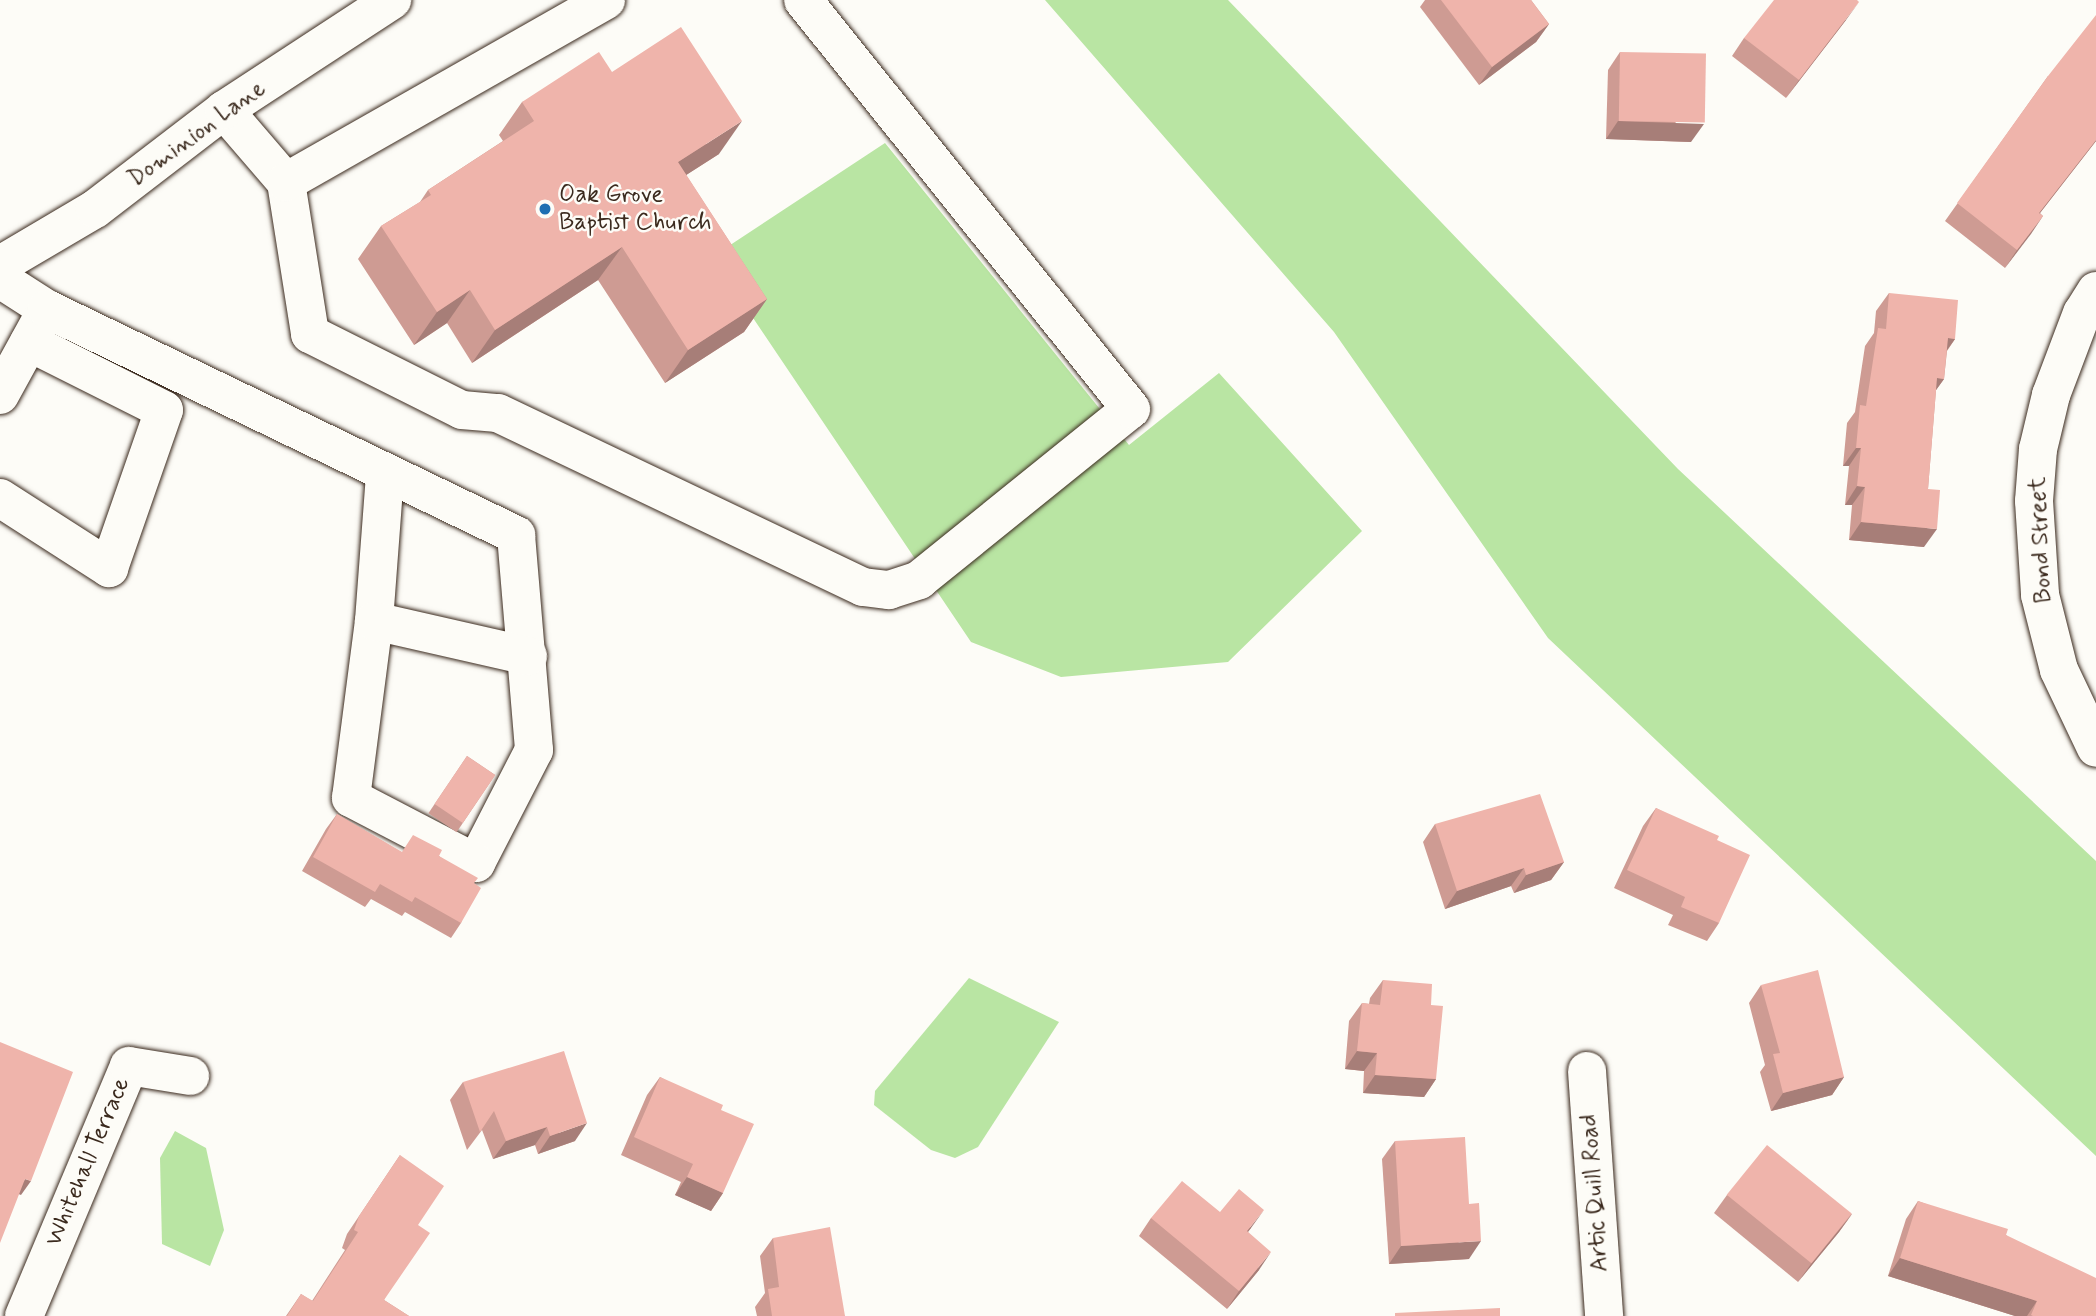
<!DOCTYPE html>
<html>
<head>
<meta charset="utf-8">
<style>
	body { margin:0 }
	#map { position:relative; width:2096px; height:1316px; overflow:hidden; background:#fdfcf7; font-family:Mynerve,sans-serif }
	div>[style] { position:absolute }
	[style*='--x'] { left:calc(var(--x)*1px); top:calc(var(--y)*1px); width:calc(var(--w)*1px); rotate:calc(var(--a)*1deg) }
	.green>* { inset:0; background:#b9e5a3 }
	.roads { filter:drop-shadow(0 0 2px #3b2a1e) drop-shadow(0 0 2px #3b2a1e) }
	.minor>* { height:38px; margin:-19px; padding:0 19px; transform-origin:19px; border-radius:19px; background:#fdfcf7 }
	.wall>* { inset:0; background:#ce9b93; transform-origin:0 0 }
	.shaded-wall>* { inset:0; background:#a77e78 }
	.building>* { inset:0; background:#efb4ab; transform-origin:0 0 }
	.dots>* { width:19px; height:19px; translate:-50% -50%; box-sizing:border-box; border:4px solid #fdfcf7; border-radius:50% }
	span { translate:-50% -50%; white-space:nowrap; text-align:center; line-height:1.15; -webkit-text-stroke:5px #fdfcf7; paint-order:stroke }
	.street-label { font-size:24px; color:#3b2a1e }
	.poi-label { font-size:24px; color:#3b2a1e }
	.left { translate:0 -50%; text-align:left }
</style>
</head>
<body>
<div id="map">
	<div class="green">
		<i style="clip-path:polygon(1045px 0,1228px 0,1678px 469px,2096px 861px,2096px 1156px,1548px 638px,1334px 332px)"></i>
		<i style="clip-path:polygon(885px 143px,1129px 445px,1219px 373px,1362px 531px,1228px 662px,1061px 677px,971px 642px,712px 257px)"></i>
		<i style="clip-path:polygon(969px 978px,1059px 1022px,978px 1147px,955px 1158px,931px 1150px,874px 1105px,875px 1091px)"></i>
		<i style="clip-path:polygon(175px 1131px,206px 1148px,224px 1230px,210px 1266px,162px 1244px,160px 1158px)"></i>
	</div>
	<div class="roads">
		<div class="minor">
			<i style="--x:224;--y:110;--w:95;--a:49.3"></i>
			<i style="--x:286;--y:182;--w:154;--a:81"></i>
			<i style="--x:310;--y:334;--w:170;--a:26.6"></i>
			<i style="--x:462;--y:410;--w:36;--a:5"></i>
			<i style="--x:498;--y:413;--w:404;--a:25.5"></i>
			<i style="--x:863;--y:587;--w:26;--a:7"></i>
			<i style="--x:889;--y:590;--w:32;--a:-18"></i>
			<i style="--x:919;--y:580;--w:272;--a:-38.9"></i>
			<i style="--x:1131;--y:409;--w:524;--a:-128.73"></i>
			<i style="--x:286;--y:182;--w:368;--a:-29.6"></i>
			<i style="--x:0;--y:265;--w:110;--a:-30.5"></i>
			<i style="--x:95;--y:209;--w:163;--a:-37.5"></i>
			<i style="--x:224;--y:110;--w:201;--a:-33.2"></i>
			<i style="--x:0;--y:279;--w:56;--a:32.6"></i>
			<i style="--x:47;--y:309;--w:98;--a:118.7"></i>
			<i style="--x:2096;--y:291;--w:26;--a:122"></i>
			<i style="--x:2082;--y:313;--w:88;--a:110.7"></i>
			<i style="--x:2051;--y:395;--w:56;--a:103.5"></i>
			<i style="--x:2038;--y:449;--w:52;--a:94.4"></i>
			<i style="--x:2034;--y:501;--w:94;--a:86.3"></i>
			<i style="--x:2040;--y:595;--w:77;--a:75.8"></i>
			<i style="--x:2059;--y:670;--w:86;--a:64.6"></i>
			<i style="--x:47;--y:309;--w:521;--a:25.73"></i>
			<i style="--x:516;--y:535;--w:216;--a:85.2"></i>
			<i style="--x:534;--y:750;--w:127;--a:117.2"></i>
			<i style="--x:476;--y:863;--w:141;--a:-152.5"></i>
			<i style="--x:351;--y:798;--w:178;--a:-82.6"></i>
			<i style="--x:374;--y:621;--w:148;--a:-85.7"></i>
			<i style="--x:0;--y:498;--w:130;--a:32.7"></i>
			<i style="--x:109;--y:568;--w:167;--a:-70.8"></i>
			<i style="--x:164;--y:410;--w:151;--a:-153.3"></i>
			<i style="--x:374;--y:621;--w:158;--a:12.8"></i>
			<i style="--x:1587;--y:1071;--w:246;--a:86"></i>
			<i style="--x:24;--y:1316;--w:271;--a:-67.2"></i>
			<i style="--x:129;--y:1066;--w:62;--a:9.3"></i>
		</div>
	</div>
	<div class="wall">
		<i style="clip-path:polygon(1425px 0,1531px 0,1549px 24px,1536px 42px,1479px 85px,1420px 7px)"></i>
		<i style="clip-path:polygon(1846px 20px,1786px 98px,1732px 56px,1744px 38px)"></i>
		<i style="clip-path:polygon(1620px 52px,1691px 142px,1606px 139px,1608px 70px)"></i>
		<i style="clip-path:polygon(612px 72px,719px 154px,686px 175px,767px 299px,744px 332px,665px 383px,598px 280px,472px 363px,447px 323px,414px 345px,358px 259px,381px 226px,420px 202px,428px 190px,503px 141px,499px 135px,522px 102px)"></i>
		<i style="clip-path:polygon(2048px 76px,2096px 141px,2040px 213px,2043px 216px,2005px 268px,1945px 221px)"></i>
		<i style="clip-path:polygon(1889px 293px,1955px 339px,1947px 351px,1944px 379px,1936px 390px,1928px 489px,1924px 547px,1849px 540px,1852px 505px,1845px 505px,1849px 466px,1843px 466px,1847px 423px,1855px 412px,1865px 346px,1874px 333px,1876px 311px)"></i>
		<i style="left:467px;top:756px;width:34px;height:69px;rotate:34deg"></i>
		<i style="clip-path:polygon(1656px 808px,1717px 840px,1719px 923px,1707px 941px,1668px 925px,1673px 915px,1614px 888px,1643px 826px)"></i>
		<i style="clip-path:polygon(337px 814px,401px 852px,439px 856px,474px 883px,461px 923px,451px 938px,405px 912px,402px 916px,371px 899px,365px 907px,302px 871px,326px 829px)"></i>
		<i style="clip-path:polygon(1435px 824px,1564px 862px,1551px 880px,1514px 893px,1511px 886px,1445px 909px,1423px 842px)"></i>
		<i style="clip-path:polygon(1383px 980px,1431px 1005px,1436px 1079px,1424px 1097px,1363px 1093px,1364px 1071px,1345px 1069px,1349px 1021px,1362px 1003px,1369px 1004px,1370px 998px)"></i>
		<i style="clip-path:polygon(1761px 985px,1844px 1077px,1832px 1095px,1771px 1111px,1760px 1072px,1765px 1065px,1749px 1003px)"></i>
		<i style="clip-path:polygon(660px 1077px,721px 1110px,723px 1193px,711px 1211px,675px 1195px,681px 1182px,621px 1155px,647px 1095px)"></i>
		<i style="clip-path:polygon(463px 1082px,575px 1141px,538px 1154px,535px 1145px,493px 1159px,482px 1130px,467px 1150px,450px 1100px)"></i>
		<i style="clip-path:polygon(1395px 1141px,1469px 1259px,1389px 1264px,1382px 1159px)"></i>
		<i style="clip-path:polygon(400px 1155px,418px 1225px,384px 1300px,409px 1316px,286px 1316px,301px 1294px,312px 1301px,345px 1250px,342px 1248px,347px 1234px)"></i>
		<i style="clip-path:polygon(1727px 1195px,1852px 1214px,1839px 1232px,1798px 1282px,1714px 1213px)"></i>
		<i style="clip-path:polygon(1918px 1201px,2006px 1235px,2096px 1316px,2015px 1316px,1888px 1276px,1906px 1219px)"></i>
		<i style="clip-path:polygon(1220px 1212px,1251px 1228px,1248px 1232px,1259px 1270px,1227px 1309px,1139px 1236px,1151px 1218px)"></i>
		<i style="clip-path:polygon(773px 1238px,845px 1316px,757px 1316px,755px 1307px,765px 1293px,760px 1256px)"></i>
	</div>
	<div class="shaded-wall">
		<i style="clip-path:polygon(1859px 2px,1846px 20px,1786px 98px,1799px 80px)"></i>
		<i style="clip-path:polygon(1549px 24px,1536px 42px,1479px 85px,1492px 67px)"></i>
		<i style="clip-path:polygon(742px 121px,719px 154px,655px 195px,678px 162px)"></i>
		<i style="clip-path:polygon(1618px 121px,1704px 124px,1691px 142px,1606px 139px)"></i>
		<i style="clip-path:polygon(2096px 140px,2096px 141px,2026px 231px,2039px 213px)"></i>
		<i style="clip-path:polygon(2043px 216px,2031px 234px,2005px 268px,2017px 250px)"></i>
		<i style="clip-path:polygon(622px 247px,598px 280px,472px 363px,495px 330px)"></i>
		<i style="clip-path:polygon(470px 290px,447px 323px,414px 345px,437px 312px)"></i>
		<i style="clip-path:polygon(767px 299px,744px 332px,665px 383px,688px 350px)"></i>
		<i style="clip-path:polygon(1948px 338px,1955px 339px,1942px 357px)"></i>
		<i style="clip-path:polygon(1937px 378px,1944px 379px,1931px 397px)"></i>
		<i style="clip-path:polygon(1856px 448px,1861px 448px,1849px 466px,1843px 466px)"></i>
		<i style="clip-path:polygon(1857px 486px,1865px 487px,1852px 505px,1845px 505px)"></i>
		<i style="clip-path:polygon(1861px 522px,1937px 529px,1924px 547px,1849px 540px)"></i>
		<i style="clip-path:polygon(1564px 862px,1551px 880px,1514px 893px,1526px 875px)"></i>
		<i style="clip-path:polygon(1524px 868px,1511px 886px,1445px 909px,1457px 891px)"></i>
		<i style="clip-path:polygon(1357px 1051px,1377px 1053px,1364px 1071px,1345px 1069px)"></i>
		<i style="clip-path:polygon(1375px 1075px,1436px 1079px,1424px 1097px,1363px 1093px)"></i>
		<i style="clip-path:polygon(1844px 1077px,1832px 1095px,1771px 1111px,1783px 1093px)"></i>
		<i style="clip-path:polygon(587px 1123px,575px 1141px,538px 1154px,550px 1136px)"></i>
		<i style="clip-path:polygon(547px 1127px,535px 1145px,493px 1159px,506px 1141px)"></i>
		<i style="clip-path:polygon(687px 1177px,723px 1193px,711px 1211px,675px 1195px)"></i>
		<i style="clip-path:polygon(25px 1179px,31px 1181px,21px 1195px,16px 1193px)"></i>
		<i style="clip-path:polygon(1264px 1210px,1251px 1228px,1234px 1249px,1247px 1231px)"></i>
		<i style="clip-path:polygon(1852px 1214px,1839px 1232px,1798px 1282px,1811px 1264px)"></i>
		<i style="clip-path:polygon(1481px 1241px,1469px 1259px,1389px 1264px,1401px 1246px)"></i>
		<i style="clip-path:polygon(1271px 1252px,1259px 1270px,1227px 1309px,1239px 1291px)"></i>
		<i style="clip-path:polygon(1900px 1258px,2037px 1301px,2027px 1316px,2015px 1316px,1888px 1276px)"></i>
	</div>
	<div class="building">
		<i style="clip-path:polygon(1441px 0,1531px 0,1549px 24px,1492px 67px)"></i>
		<i style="clip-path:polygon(1774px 0,1857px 0,1859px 2px,1799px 80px,1744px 38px)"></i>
		<i style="clip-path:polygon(2096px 15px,2096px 140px,2039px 213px,2043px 216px,2017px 250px,1957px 203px,2048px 76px)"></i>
		<i style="clip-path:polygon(681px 27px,742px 121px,678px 162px,767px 299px,688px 350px,622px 247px,495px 330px,470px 290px,437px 312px,381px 226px,431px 195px,428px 190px,534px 121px,522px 102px,599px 52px,612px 72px)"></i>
		<i style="left:1620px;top:52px;width:86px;height:69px;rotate:1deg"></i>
		<i style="clip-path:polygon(1889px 293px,1958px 300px,1955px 339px,1948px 338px,1944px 379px,1937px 378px,1928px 489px,1940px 490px,1937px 529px,1861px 522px,1865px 487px,1857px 486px,1861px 448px,1856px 448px,1860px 405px,1866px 406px,1878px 328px,1886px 329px)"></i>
		<i style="left:467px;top:756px;width:34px;height:58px;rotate:34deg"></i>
		<i style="clip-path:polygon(1540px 794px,1564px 862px,1526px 875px,1524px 868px,1457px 891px,1435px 824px)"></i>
		<i style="clip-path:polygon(1656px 808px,1719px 836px,1717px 840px,1750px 855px,1719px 923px,1681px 907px,1685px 897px,1627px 870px)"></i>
		<i style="clip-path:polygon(337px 814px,402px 852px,413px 835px,442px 850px,439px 856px,478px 878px,474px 883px,481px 888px,461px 923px,415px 897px,412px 902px,380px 884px,375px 892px,313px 857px)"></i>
		<i style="clip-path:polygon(1818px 970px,1844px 1077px,1783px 1093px,1773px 1054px,1780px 1053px,1761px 985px)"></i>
		<i style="clip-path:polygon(1383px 980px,1432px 984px,1431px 1005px,1443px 1006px,1436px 1079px,1375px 1075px,1377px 1053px,1357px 1051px,1362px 1003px,1380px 1005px)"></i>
		<i style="clip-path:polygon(0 1042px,73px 1072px,31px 1181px,25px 1179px,0 1243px)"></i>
		<i style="clip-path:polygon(564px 1051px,587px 1123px,550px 1136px,547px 1127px,506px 1141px,494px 1111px,480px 1132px,463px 1082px)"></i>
		<i style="clip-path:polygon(660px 1077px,723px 1105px,721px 1110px,754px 1124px,723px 1193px,687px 1177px,693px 1164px,634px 1137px)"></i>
		<i style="clip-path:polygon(1465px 1137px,1469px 1204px,1479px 1203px,1481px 1241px,1401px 1246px,1395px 1141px)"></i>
		<i style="left:1767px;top:1145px;width:109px;height:64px;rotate:39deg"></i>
		<i style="clip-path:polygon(400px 1155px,444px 1186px,418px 1225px,430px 1233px,384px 1300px,409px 1316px,287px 1316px,301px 1294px,313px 1301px,358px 1232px,354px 1230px,359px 1216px)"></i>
		<i style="clip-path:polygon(1182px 1181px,1220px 1212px,1239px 1189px,1264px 1210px,1247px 1231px,1271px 1252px,1239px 1291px,1151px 1218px)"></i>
		<i style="clip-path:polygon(1918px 1201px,2008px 1229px,2006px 1235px,2096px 1278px,2096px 1316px,2033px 1316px,2031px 1315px,2037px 1301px,1900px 1258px)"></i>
		<i style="clip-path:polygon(830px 1227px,845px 1316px,772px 1316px,768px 1289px,779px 1287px,773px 1238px)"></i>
		<i style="clip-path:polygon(1500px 1308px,1500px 1316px,1395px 1316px,1395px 1313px)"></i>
	</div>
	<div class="dots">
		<i style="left:545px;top:209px;background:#1f6fb2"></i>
	</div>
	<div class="street-label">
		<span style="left:197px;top:134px;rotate:-36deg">Dominion Lane</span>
		<span style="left:2041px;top:540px;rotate:-93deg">Bond Street</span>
		<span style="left:88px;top:1162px;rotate:-67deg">Whitehall Terrace</span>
		<span style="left:1595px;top:1193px;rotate:-94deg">Artic Quill Road</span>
	</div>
	<div class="poi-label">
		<span class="left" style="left:559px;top:209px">Oak Grove<br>Baptist Church</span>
	</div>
</div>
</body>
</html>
